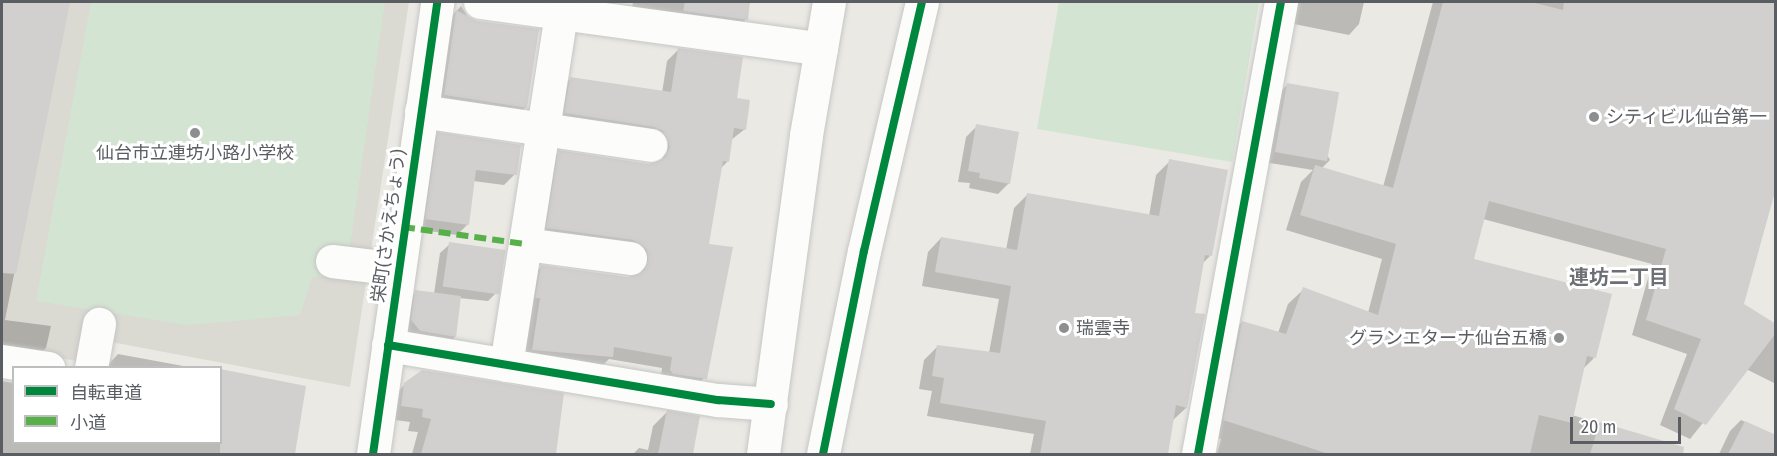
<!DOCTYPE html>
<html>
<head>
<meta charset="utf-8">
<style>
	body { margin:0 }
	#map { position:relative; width:1777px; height:456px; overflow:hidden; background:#eae9e4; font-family:"Fira Sans Condensed","Noto Sans JP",sans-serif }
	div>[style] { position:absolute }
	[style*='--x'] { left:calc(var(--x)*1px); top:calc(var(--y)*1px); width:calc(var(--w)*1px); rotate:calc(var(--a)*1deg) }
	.education>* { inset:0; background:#dad9d2 }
	.green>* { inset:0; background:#d3e5d2 }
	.shadow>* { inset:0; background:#0003 }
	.building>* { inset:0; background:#d1d0ce; transform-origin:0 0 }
	.roads { filter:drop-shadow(0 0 2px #c6c6c5) drop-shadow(0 0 2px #c6c6c5) }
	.minor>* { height:33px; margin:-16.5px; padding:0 16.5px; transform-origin:16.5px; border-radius:16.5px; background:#fcfcfb }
	.quiet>* { height:6px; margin-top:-3px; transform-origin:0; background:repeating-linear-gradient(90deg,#58b04a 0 12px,transparent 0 18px) }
	.cycleway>* { height:8px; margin:-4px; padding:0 4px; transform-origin:4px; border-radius:4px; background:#00873e }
	.dots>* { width:16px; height:16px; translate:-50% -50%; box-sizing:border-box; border:3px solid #fff; border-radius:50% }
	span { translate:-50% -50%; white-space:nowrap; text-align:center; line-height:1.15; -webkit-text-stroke:6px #fff; paint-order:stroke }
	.poi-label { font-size:18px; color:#5a5d62 }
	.left { translate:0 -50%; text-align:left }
	.right { translate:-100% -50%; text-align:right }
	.street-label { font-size:18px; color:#5a5d62 }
	.neighbourhood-label { font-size:20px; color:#6c6f74; font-weight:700 }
	.frame { position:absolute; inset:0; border:3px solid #5a5d62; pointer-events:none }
	.legend { position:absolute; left:12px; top:366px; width:210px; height:78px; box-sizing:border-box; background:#fff; border:2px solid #bdbec0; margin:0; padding:8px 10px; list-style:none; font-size:18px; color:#5a5d62 }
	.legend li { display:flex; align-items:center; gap:12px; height:30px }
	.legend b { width:30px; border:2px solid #bdbec0 }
	.scale { position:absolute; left:1570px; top:417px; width:111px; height:27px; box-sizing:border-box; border:3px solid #5a5d62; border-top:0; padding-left:8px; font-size:18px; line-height:21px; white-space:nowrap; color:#5a5d62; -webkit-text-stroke:4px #fff; paint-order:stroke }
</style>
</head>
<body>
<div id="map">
	<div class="education">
		<i style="clip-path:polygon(2px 2px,409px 2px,350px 387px,106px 341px,99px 364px,2px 350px)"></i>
	</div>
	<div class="green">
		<i style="clip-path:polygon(91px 2px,385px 2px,346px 275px,312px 277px,300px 315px,188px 325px,36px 301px)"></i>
		<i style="clip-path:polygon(1059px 2px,1259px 2px,1232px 162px,1037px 129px)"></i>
	</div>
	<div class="shadow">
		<i style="clip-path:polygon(2px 2px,68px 2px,5px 320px,51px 326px,46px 348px,31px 363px,2px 360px)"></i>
		<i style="clip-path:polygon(633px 2px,749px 2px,746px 19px,736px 30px,631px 15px)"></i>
		<i style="clip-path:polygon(1297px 2px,1364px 2px,1359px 24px,1349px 35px,1294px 24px)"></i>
		<i style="clip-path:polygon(1433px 2px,1776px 2px,1776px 183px,1737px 326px,1776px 324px,1776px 384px,1746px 369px,1690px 439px,1660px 425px,1687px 354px,1632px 335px,1652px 264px,1483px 219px,1472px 260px,1594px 358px,1583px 369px,1572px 415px,1652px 439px,1647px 454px,1217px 454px,1221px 439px,1209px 435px,1227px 337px,1242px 322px,1278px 333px,1288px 304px,1304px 289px,1368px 313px,1382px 259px,1286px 230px,1301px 182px,1313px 170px,1263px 162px,1276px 96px,1287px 85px,1330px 160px,1322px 168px,1383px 187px)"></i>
		<i style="clip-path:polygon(461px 6px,526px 107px,514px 119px,433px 107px,451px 17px)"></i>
		<i style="clip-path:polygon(678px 50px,735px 100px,745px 129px,731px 140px,727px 162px,720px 169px,708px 245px,706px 376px,695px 387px,660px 382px,662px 368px,609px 359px,600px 368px,521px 361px,530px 278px,541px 267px,628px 278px,638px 273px,636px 262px,536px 239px,548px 163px,559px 152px,649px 165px,659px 159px,652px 142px,554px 124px,559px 90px,570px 79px,662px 93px,667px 61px)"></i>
		<i style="clip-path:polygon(977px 126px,1009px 183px,998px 194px,969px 188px,970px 183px,958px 182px,966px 137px)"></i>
		<i style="clip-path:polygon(438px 134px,515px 174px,504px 185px,473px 181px,468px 224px,457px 235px,415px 229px,427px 145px)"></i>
		<i style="clip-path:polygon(1170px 161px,1210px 256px,1202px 264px,1194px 314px,1186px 408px,1172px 421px,1166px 454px,1030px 454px,1034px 434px,927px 416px,932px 391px,919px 389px,924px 360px,938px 346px,989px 353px,999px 299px,922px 286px,928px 252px,941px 238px,1006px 250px,1014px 208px,1027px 195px,1149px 216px,1156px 175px)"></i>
		<i style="clip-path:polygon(450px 244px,497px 292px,488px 301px,459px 298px,455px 337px,441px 351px,406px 345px,402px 306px,416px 292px,434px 294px,440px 253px)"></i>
		<i style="clip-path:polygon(118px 354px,194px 368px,105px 368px)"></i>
		<i style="clip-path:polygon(2px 381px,14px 383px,14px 442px,220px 442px,224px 434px,220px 454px,2px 454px)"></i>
		<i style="clip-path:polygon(405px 384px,563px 395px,554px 454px,412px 454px,418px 432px,408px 431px,410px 422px,388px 419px,391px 399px)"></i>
		<i style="clip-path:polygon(667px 412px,698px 417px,692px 454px,633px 454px,639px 448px,648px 450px,653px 426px)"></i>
		<i style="clip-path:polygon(1741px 420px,1776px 437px,1773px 454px,1719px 454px,1730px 431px)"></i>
	</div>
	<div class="building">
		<i style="clip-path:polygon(2px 2px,70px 2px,16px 274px,2px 273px)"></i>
		<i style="clip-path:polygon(685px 2px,750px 2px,748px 20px,683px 11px)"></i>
		<i style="clip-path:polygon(1443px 2px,1531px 2px,1563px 10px,1564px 2px,1776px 2px,1776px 188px,1744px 304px,1776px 324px,1776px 333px,1706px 425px,1674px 409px,1701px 339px,1646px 320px,1666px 249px,1489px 201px,1474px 259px,1612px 294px,1596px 358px,1587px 356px,1572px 423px,1539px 415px,1530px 454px,1329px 454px,1223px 420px,1242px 321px,1286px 334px,1303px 287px,1378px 315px,1396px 244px,1300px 215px,1315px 165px,1393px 188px)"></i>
		<i style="clip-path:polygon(456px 10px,477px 21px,539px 29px,527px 108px,444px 95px)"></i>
		<i style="clip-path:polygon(678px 48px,743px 57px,737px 98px,750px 100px,746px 130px,734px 128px,729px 162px,723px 161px,709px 244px,733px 247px,707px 379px,673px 374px,670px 370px,672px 357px,614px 347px,613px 357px,532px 350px,540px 298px,535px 298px,541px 265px,628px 277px,644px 270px,648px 261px,647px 250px,633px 240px,546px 228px,558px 150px,649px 164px,665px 157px,670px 147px,663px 131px,654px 127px,564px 113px,570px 77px,671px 92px)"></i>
		<i style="left:1287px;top:83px;width:53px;height:70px;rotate:10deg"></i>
		<i style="clip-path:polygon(976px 124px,1019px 132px,1010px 184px,979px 178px,980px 173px,968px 171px)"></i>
		<i style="clip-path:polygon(437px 132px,521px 145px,517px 175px,476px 170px,469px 225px,425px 219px)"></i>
		<i style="clip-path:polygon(1169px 159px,1228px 170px,1212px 256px,1205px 255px,1195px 313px,1205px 314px,1187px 408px,1176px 405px,1168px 454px,1040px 454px,1046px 421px,940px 403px,944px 378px,932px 376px,937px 345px,1000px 353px,1011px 286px,935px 272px,941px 237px,1017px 250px,1027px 193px,1159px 216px)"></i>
		<i style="left:449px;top:242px;width:57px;height:45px;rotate:8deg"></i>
		<i style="clip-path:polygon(415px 290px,461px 296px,456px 337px,420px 331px,411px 320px)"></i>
		<i style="clip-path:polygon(220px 369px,306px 386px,295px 454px,220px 454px)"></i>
		<i style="clip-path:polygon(422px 370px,564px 393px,556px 454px,421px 454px,431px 419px,422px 417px,423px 409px,401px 406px,404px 383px)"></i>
		<i style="clip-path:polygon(667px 410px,700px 416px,693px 454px,658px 454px)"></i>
		<i style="clip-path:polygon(1745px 421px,1776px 435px,1776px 454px,1728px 454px)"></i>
		<i style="clip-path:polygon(1600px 422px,1684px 447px,1683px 454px,1590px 454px)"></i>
	</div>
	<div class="roads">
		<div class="minor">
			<i style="--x:480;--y:2;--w:344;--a:7.8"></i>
			<i style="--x:421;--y:111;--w:232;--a:8.4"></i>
			<i style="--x:525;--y:244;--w:106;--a:7.6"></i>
			<i style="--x:332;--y:261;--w:65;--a:7"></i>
			<i style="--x:388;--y:345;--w:335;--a:9.5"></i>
			<i style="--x:718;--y:400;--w:53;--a:4.3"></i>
			<i style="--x:2;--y:361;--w:47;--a:8.7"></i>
			<i style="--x:506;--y:365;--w:357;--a:-81.1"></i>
			<i style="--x:91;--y:368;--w:45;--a:-79.7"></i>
			<i style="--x:373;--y:454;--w:457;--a:-81.9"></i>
			<i style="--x:763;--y:454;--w:322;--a:-82.3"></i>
			<i style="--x:806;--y:135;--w:135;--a:-80.2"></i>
			<i style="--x:823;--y:454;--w:207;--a:-78.6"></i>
			<i style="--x:864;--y:251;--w:256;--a:-76.9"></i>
			<i style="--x:1198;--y:454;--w:460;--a:-79.6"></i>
		</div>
	</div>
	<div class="quiet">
		<i style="--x:403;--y:227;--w:123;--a:7.9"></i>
	</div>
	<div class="cycleway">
		<i style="--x:388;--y:345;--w:335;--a:9.5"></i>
		<i style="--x:718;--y:400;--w:53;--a:4.3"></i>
		<i style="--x:373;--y:454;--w:457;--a:-81.9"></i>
		<i style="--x:823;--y:454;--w:207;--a:-78.6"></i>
		<i style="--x:864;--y:251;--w:256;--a:-76.9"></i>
		<i style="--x:1198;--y:454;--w:460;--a:-79.6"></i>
	</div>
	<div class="dots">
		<i style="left:1594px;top:117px;background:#8c8e90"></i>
		<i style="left:195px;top:133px;background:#8c8e90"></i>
		<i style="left:1064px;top:328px;background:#8c8e90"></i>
		<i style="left:1559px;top:338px;background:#8c8e90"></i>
	</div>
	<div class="poi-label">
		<span class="left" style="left:1606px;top:117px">シティビル仙台第一</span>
		<span style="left:195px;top:153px">仙台市立連坊小路小学校</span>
		<span class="left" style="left:1076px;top:328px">瑞雲寺</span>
		<span class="right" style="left:1547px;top:338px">グランエターナ仙台五橋</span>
	</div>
	<div class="street-label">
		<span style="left:389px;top:226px;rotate:-82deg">栄町(さかえちょう)</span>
	</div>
	<div class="neighbourhood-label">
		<span style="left:1619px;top:277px">連坊二丁目</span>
	</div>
	<div class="frame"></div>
	<ul class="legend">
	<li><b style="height:8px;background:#00873e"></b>自転車道</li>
	<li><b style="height:8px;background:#58b04a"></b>小道</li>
	</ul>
	<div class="scale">20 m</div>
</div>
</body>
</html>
